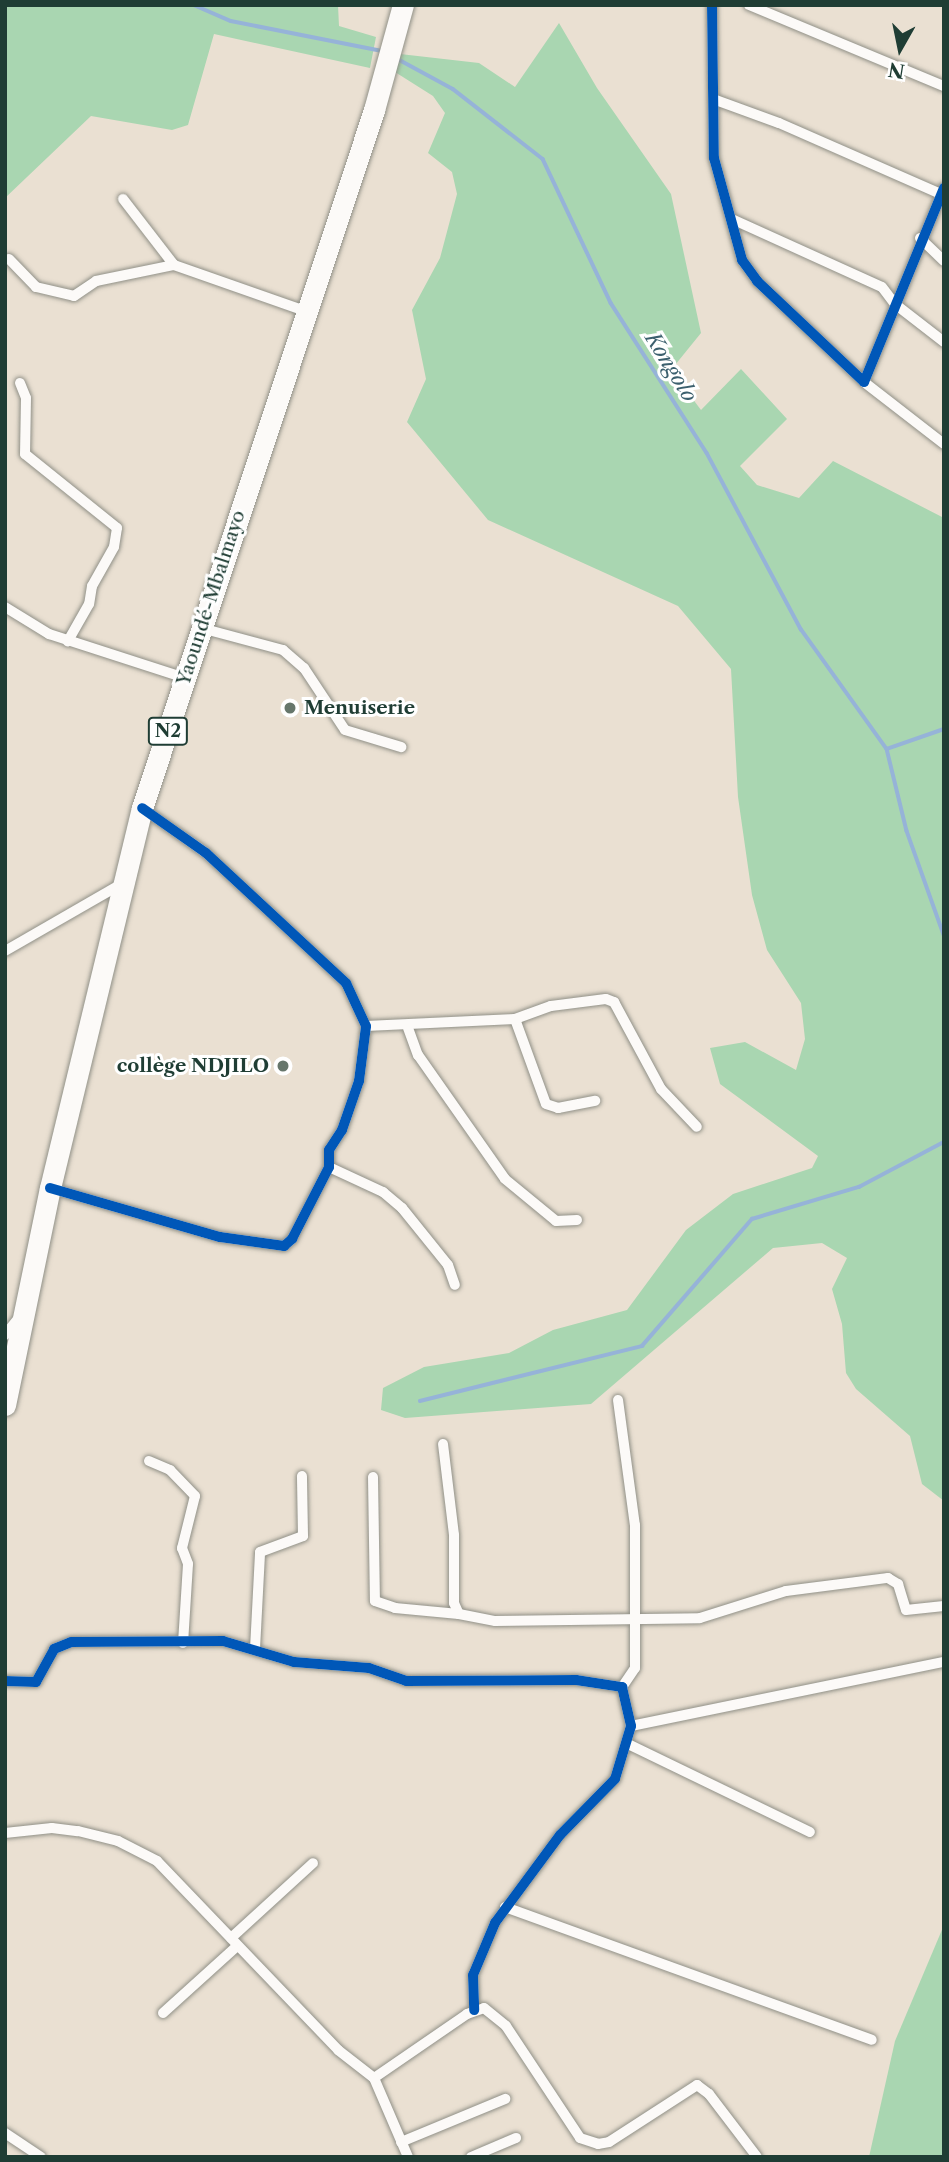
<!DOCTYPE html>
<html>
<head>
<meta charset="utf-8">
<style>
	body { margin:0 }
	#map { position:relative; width:949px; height:2162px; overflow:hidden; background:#eae0d2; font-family:"Libre Caslon Text",serif }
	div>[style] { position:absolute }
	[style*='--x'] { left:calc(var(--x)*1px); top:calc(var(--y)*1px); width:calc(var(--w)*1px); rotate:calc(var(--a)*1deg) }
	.green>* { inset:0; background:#a9d6b1 }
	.stream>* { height:3.5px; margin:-1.75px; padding:0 1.75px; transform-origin:1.75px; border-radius:1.75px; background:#96b3d8 }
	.roads { filter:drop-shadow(0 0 2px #909087) drop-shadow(0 0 2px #909087) }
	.street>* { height:10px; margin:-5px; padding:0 5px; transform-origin:5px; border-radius:5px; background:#fcfaf8 }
	.highway>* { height:21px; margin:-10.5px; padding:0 10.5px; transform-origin:10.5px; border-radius:10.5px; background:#fcfaf8 }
	.cycleway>* { height:10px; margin:-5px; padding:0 5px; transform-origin:5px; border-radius:5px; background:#0057b8 }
	.dots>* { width:19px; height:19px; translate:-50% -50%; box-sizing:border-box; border:4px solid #fff; border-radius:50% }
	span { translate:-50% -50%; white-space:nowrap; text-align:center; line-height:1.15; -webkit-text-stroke:6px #fff; paint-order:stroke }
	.shield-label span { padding:2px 5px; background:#fff; border:2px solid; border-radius:5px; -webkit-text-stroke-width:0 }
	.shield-label { font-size:18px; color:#1f3d34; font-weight:700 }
	.street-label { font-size:19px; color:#1f3d34 }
	.poi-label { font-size:19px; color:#1f3d34; font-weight:700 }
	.left { translate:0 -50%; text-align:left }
	.right { translate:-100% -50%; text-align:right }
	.water-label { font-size:21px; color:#3c606e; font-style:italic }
	.frame { position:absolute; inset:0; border:7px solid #1f3d34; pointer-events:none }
	.north { position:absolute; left:865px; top:14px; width:70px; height:70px; -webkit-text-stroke:5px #fff; paint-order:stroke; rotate:189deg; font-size:19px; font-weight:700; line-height:28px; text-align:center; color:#1f3d34 }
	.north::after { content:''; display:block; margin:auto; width:24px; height:32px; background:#1f3d34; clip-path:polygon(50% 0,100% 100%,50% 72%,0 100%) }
</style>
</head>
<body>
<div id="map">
	<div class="green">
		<i style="clip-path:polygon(5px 5px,338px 5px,339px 26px,376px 37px,370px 68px,214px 34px,188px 125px,172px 130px,91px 116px,5px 198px)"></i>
		<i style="clip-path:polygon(559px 23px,597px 88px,671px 194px,701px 333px,671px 370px,701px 410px,741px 369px,787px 419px,740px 466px,757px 485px,799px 498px,833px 461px,944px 518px,944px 1501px,922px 1484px,910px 1436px,856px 1389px,846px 1373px,842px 1324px,832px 1289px,847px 1258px,822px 1243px,773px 1248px,591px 1404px,405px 1418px,381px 1410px,383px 1388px,424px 1367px,509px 1353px,553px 1330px,627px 1310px,686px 1230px,733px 1194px,812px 1168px,818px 1156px,720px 1084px,710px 1048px,745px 1042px,796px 1070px,805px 1039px,801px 1003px,767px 950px,752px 895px,738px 797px,731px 669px,678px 606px,488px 520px,407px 422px,426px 379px,412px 310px,440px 258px,457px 194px,452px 172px,428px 153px,445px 113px,433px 96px,395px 72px,400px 54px,479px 63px,515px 87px)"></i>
		<i style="clip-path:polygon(944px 1925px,944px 2157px,869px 2157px,895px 2041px)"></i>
	</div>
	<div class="stream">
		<i style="--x:194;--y:5;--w:40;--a:23.4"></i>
		<i style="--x:231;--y:21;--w:155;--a:11.2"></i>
		<i style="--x:396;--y:58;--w:65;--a:28.5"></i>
		<i style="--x:453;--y:89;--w:114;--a:37.9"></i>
		<i style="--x:543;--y:159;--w:159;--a:64.7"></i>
		<i style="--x:611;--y:303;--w:178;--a:57.4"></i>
		<i style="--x:707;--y:453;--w:200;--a:61.9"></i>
		<i style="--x:801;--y:629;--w:148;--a:54.4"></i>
		<i style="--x:887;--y:749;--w:84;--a:76.3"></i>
		<i style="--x:907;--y:831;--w:110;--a:70.4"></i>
		<i style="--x:887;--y:749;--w:60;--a:-19.3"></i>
		<i style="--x:420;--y:1401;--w:229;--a:-13.9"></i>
		<i style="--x:642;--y:1346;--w:168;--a:-49.1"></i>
		<i style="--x:752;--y:1219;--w:112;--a:-16.7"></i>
		<i style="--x:859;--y:1187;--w:96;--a:-27.9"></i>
	</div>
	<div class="roads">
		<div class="street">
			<i style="--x:712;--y:5;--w:153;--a:89.3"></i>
			<i style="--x:714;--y:158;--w:106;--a:74.6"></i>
			<i style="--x:742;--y:260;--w:26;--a:54"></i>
			<i style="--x:757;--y:281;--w:147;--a:43.3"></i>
			<i style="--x:864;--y:382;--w:210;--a:-67.6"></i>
			<i style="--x:749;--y:5;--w:211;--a:22.6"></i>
			<i style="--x:713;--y:99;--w:70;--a:20"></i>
			<i style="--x:779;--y:123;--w:177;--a:23.7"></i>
			<i style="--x:123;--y:199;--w:83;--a:52.3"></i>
			<i style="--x:734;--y:220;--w:162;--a:24.4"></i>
			<i style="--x:882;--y:287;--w:21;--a:53"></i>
			<i style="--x:895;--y:304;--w:62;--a:37.8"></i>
			<i style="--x:920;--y:238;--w:33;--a:44"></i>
			<i style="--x:9;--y:259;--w:39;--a:46"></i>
			<i style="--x:36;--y:287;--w:39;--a:13"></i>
			<i style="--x:74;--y:296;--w:27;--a:-34"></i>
			<i style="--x:96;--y:281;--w:80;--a:-11.6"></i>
			<i style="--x:174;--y:265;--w:142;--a:19.3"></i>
			<i style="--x:864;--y:382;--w:101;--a:37.8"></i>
			<i style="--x:20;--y:383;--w:16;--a:68"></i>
			<i style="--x:26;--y:398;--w:56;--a:91"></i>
			<i style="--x:25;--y:454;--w:118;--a:38.8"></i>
			<i style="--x:117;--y:528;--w:19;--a:99"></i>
			<i style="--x:114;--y:547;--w:45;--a:119.4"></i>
			<i style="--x:92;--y:586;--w:18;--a:99"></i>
			<i style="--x:89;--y:604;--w:43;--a:119.6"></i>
			<i style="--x:5;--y:607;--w:52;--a:31.5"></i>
			<i style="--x:49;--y:634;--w:143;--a:17.9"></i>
			<i style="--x:201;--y:628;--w:85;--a:15"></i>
			<i style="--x:283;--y:650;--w:28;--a:41"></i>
			<i style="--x:304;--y:668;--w:74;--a:56.5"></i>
			<i style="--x:345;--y:730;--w:59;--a:16.9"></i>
			<i style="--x:5;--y:951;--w:133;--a:-29.9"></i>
			<i style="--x:515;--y:1019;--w:90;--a:70"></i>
			<i style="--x:546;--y:1104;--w:13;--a:18"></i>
			<i style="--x:558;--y:1108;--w:38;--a:-11"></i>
			<i style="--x:366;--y:1026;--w:149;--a:-2.7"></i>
			<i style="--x:515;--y:1019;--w:38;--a:-20"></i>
			<i style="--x:551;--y:1006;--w:55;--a:-7.3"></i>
			<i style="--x:606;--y:999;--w:9;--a:21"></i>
			<i style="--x:614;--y:1002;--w:99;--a:61.6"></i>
			<i style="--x:661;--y:1089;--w:52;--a:46.5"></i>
			<i style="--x:408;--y:1028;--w:29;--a:70"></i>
			<i style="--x:418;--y:1055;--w:151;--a:54.9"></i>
			<i style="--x:505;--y:1179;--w:66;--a:39.5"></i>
			<i style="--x:556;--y:1221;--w:21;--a:-3"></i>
			<i style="--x:329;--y:1167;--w:60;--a:24.8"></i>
			<i style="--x:383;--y:1192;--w:25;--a:40"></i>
			<i style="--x:402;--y:1208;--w:73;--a:51.1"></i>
			<i style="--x:448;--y:1265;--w:21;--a:71"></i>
			<i style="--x:50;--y:1188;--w:177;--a:16.1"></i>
			<i style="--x:220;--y:1237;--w:65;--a:8"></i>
			<i style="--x:284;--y:1246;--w:11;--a:-41"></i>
			<i style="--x:292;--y:1239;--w:81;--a:-62.8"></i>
			<i style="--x:329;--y:1167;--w:17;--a:-90"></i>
			<i style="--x:329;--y:1150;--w:24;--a:-57"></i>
			<i style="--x:342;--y:1130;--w:52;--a:-70.9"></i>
			<i style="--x:359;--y:1081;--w:55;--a:-82.7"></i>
			<i style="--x:366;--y:1026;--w:47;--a:-114.9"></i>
			<i style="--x:346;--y:983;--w:191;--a:-137.1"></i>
			<i style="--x:206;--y:853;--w:78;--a:-144.9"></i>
			<i style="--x:5;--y:1335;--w:19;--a:-51"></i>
			<i style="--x:618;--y:1400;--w:126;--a:82.3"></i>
			<i style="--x:635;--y:1525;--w:143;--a:90"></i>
			<i style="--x:635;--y:1668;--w:23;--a:124"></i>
			<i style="--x:443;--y:1444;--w:92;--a:83.1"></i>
			<i style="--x:454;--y:1535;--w:68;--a:90"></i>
			<i style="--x:454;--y:1603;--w:12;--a:66"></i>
			<i style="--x:459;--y:1614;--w:37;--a:11"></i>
			<i style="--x:495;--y:1621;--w:205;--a:-0.8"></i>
			<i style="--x:700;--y:1618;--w:90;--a:-17.4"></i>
			<i style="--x:786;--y:1591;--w:103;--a:-7.3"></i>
			<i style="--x:888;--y:1578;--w:12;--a:31"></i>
			<i style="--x:898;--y:1584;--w:27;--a:73"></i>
			<i style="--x:906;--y:1610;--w:38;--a:-6"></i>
			<i style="--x:149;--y:1461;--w:23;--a:23"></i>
			<i style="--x:170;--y:1470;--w:36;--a:46"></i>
			<i style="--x:195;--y:1496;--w:54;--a:104"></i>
			<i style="--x:182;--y:1548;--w:17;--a:69"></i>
			<i style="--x:188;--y:1564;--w:79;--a:93.6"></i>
			<i style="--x:373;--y:1477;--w:124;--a:89.1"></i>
			<i style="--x:375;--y:1601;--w:21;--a:19"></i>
			<i style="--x:395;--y:1608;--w:64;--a:5.4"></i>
			<i style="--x:255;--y:1649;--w:97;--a:-87"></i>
			<i style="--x:260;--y:1552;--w:46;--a:-20.4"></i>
			<i style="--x:303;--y:1536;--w:60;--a:-91"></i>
			<i style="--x:5;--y:1681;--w:31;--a:2"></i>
			<i style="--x:36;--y:1682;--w:38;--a:-61"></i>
			<i style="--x:54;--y:1649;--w:18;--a:-22"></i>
			<i style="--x:71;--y:1642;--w:152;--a:-0.4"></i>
			<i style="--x:223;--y:1641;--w:74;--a:16.5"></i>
			<i style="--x:294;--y:1662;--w:75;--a:4.6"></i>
			<i style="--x:369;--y:1668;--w:39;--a:19"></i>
			<i style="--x:406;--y:1681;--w:170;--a:-0.3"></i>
			<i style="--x:576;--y:1680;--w:47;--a:8.7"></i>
			<i style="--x:622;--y:1687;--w:40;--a:77"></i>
			<i style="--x:631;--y:1726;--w:55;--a:106.8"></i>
			<i style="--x:615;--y:1779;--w:78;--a:134.5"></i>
			<i style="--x:560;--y:1835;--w:109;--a:126.5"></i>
			<i style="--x:495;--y:1923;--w:56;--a:112.9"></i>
			<i style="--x:473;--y:1975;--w:35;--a:88"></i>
			<i style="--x:631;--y:1726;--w:319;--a:-11.6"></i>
			<i style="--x:628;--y:1744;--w:202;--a:25.8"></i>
			<i style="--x:5;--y:1833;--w:47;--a:-6.1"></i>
			<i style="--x:52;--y:1828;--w:26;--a:7"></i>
			<i style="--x:78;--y:1831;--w:41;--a:14"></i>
			<i style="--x:118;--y:1841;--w:44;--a:27.1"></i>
			<i style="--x:157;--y:1861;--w:262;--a:46.2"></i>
			<i style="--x:338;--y:2050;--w:46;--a:37.9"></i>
			<i style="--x:374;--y:2078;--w:113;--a:-34.5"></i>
			<i style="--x:467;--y:2014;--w:18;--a:-19"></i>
			<i style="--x:484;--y:2008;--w:28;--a:39"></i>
			<i style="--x:506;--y:2026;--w:134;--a:56.5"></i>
			<i style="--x:580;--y:2138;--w:19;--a:18"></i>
			<i style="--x:598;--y:2144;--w:11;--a:-10"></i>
			<i style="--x:609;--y:2142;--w:105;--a:-32.9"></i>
			<i style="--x:697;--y:2085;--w:15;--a:37"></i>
			<i style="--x:709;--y:2094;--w:79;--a:52.7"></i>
			<i style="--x:505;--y:1907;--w:390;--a:19.9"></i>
			<i style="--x:231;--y:1938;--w:111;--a:-42.4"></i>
			<i style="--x:163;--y:2013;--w:98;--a:-42.1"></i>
			<i style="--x:374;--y:2078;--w:86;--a:66.7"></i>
			<i style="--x:5;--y:2133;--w:43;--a:33.7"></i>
			<i style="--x:401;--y:2142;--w:113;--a:-22.5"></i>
			<i style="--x:471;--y:2157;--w:49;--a:-22.9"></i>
		</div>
		<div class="highway">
			<i style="--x:5;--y:1405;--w:222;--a:-78.3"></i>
			<i style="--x:50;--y:1188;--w:391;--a:-76.4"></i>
			<i style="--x:142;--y:808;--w:736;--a:-71.61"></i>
			<i style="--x:374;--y:110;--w:109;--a:-74.6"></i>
		</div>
	</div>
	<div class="cycleway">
		<i style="--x:712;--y:5;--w:153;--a:89.3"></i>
		<i style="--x:714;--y:158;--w:106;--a:74.6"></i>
		<i style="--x:742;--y:260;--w:26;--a:54"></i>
		<i style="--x:757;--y:281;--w:147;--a:43.3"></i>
		<i style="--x:864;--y:382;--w:210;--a:-67.6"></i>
		<i style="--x:50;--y:1188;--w:177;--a:16.1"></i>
		<i style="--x:220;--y:1237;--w:65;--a:8"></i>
		<i style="--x:284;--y:1246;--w:11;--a:-41"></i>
		<i style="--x:292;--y:1239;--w:81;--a:-62.8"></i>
		<i style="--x:329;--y:1167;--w:17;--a:-90"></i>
		<i style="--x:329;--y:1150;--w:24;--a:-57"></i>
		<i style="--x:342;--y:1130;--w:52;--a:-70.9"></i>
		<i style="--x:359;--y:1081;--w:55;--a:-82.7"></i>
		<i style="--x:366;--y:1026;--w:47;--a:-114.9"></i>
		<i style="--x:346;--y:983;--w:191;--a:-137.1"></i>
		<i style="--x:206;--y:853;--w:78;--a:-144.9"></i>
		<i style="--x:5;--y:1681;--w:31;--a:2"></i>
		<i style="--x:36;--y:1682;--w:38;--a:-61"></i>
		<i style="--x:54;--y:1649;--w:18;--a:-22"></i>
		<i style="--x:71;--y:1642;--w:152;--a:-0.4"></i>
		<i style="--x:223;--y:1641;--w:74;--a:16.5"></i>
		<i style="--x:294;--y:1662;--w:75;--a:4.6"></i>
		<i style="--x:369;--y:1668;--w:39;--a:19"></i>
		<i style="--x:406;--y:1681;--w:170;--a:-0.3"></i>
		<i style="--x:576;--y:1680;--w:47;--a:8.7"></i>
		<i style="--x:622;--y:1687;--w:40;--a:77"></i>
		<i style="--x:631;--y:1726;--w:55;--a:106.8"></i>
		<i style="--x:615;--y:1779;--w:78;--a:134.5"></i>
		<i style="--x:560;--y:1835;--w:109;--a:126.5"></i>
		<i style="--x:495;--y:1923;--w:56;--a:112.9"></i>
		<i style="--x:473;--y:1975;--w:35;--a:88"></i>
	</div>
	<div class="dots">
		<i style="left:290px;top:708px;background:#66766b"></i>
		<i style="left:283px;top:1066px;background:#66766b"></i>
	</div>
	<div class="shield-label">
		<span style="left:168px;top:731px">N2</span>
	</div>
	<div class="street-label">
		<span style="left:211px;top:598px;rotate:-72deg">Yaoundé-Mbalmayo</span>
	</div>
	<div class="poi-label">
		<span class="left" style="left:304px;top:708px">Menuiserie</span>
		<span class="right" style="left:269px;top:1066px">collège NDJILO</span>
	</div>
	<div class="water-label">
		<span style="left:671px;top:367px;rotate:58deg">Kongolo</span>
	</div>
	<div class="frame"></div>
	<div class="north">N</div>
</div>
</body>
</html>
